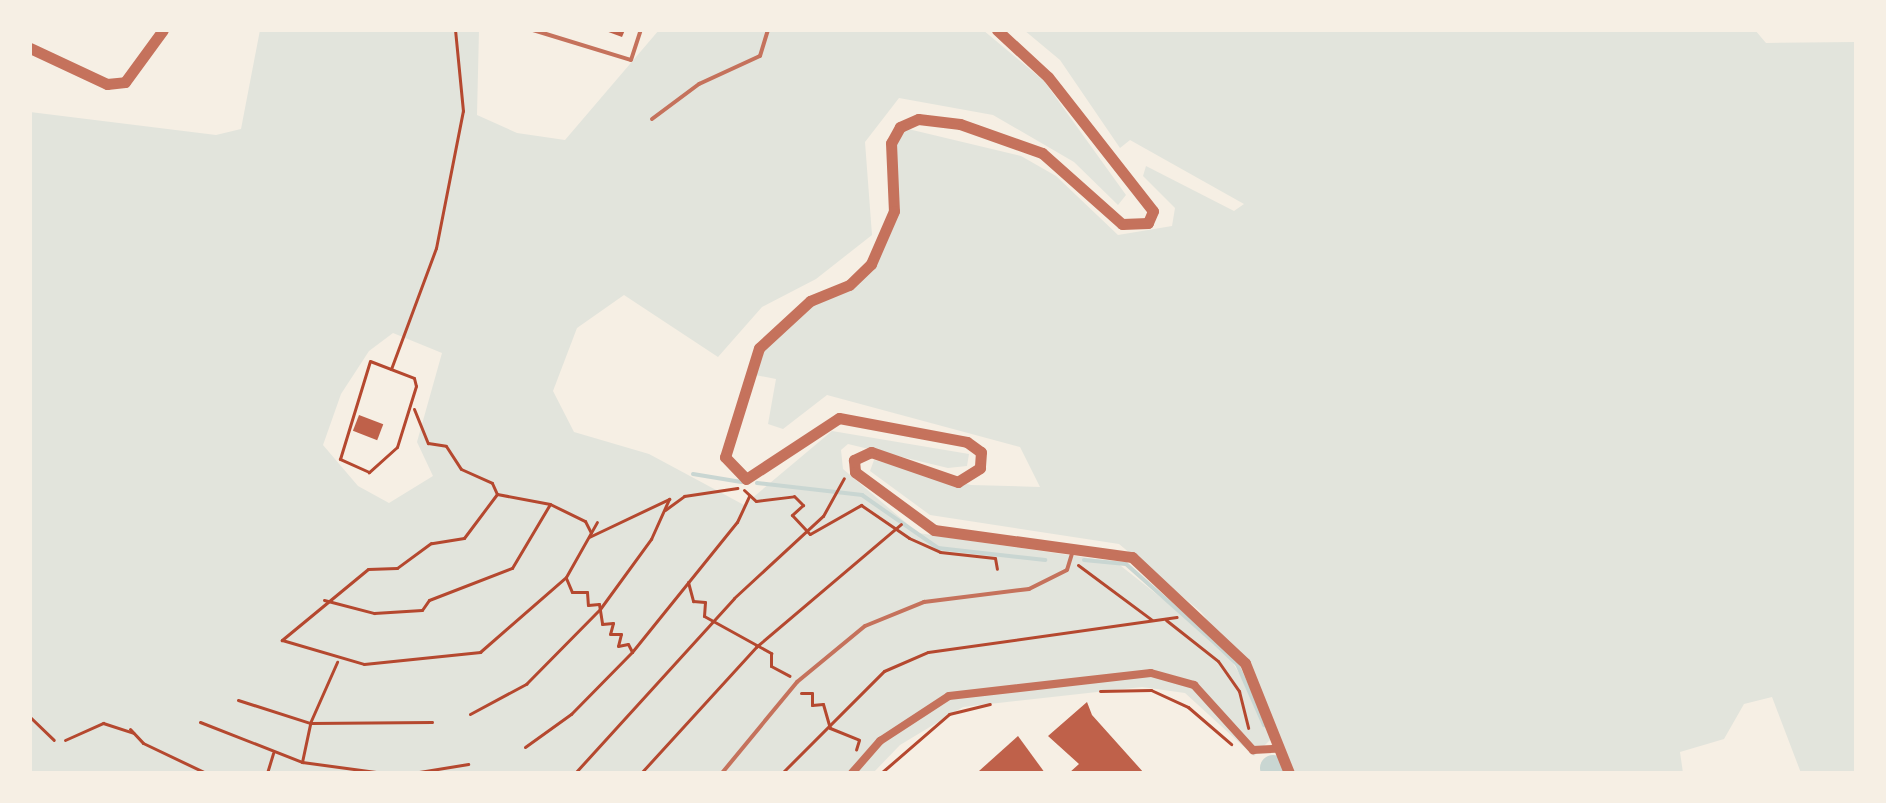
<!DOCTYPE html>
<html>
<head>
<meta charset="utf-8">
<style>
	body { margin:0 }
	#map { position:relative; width:1886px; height:803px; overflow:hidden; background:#f6efe4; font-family:Merriweather,serif }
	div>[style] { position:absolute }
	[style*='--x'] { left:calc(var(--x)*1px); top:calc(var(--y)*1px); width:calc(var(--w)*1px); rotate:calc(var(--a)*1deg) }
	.green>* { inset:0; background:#e2e4dc }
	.stream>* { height:4px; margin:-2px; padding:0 2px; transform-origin:2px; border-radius:2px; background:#c9d6d2 }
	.river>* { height:26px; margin:-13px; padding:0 13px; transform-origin:13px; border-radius:13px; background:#c9d6d2 }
	.building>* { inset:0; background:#bf614a; transform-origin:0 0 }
	.path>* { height:3px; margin:-1.5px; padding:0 1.5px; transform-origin:1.5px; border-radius:1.5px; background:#b5482f }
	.service>* { height:4px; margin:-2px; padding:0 2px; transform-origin:2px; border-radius:2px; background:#c5725c }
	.minor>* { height:8px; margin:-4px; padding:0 4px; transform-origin:4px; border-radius:4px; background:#c5725c }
	.tertiary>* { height:11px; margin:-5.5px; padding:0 5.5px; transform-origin:5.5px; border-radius:5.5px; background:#c5725c }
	span { translate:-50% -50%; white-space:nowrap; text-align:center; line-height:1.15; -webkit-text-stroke:8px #f6efe4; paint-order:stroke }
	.frame { position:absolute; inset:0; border:32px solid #f6efe4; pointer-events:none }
</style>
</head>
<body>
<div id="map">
	<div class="green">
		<i style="clip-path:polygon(evenodd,260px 30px,479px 30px,477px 115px,517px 133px,565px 140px,659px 30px,983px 30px,1044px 81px,1126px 195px,1118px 205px,1074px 162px,993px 115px,899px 98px,865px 142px,872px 235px,816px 279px,762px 307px,718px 357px,624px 295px,577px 328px,553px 391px,574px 432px,649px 454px,744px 505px,832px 431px,969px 454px,967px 466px,948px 468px,848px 444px,841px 450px,843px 469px,918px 533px,1116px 562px,1223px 647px,1264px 714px,1253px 679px,1201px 612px,1119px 544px,930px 515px,870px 471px,874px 460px,971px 485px,1040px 487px,1020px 447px,827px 395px,783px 429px,768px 424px,776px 379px,750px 374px,759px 348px,810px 307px,862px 280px,892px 228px,890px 138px,904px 128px,1021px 156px,1056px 176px,1118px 235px,1172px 226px,1175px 208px,1143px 176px,1146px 166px,1234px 211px,1244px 204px,1130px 140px,1120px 148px,1060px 60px,1024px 30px,1755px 30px,1766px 43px,1856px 42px,1856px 773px,1801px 773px,1772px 697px,1744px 704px,1724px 739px,1680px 752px,1683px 773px,1285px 773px,1272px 738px,1254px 756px,1185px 693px,1142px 687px,963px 707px,900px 745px,873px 773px,30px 773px,30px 112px,216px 135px,241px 129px,260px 30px,393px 333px,442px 353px,417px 442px,433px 476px,389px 503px,358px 486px,323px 445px,341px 394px,369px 351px,393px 333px)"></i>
	</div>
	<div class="stream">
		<i style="--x:693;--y:474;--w:49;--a:9.5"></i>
		<i style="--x:757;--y:483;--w:106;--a:6.5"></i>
		<i style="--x:862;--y:495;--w:93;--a:34.9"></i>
		<i style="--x:938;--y:548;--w:108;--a:6.4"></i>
		<i style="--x:1084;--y:560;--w:42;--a:5.4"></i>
		<i style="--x:1126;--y:564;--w:120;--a:41.6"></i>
		<i style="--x:1216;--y:644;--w:29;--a:44"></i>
		<i style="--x:1237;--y:664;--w:67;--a:66.1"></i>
	</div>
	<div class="river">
		<i style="--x:1273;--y:768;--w:5;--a:79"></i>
	</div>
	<div class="building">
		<i style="clip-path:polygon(603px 30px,625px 30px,622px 37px)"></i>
		<i style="left:359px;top:415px;width:26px;height:17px;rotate:21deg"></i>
		<i style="clip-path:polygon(1087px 702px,1092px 715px,1144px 773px,1069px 773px,1079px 764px,1048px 736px)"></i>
		<i style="clip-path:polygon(1018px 736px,1045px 773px,980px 773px,979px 771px)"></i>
	</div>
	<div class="path">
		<i style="--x:370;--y:361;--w:47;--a:21.1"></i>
		<i style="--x:414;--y:378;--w:8;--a:76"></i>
		<i style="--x:416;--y:386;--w:64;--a:107.3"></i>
		<i style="--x:397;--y:447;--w:38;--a:138"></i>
		<i style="--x:369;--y:472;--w:32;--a:-156"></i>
		<i style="--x:340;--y:459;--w:102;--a:-73"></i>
		<i style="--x:391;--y:369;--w:129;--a:-69.6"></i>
		<i style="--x:436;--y:248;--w:140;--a:-78.9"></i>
		<i style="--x:463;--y:111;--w:81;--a:-95.6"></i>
		<i style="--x:414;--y:409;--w:37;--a:68"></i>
		<i style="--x:428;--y:443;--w:18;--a:9"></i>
		<i style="--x:446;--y:446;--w:27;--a:57"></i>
		<i style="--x:461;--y:469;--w:34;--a:24"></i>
		<i style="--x:492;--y:483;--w:12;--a:66"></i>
		<i style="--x:744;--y:490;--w:16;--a:43"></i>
		<i style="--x:756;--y:501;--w:38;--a:-7"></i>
		<i style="--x:794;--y:496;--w:13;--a:45"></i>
		<i style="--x:803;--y:505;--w:15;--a:138"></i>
		<i style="--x:792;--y:515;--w:26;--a:47"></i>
		<i style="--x:810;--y:534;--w:59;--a:-29.6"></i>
		<i style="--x:861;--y:505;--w:58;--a:34.5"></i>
		<i style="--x:909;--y:538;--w:34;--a:24"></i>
		<i style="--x:940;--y:552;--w:55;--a:6.2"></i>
		<i style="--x:995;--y:558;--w:11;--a:80"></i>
		<i style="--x:497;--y:494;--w:55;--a:126.9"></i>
		<i style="--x:464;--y:538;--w:33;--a:171"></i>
		<i style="--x:431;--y:543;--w:42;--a:143.7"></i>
		<i style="--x:397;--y:568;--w:29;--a:178"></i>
		<i style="--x:368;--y:569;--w:112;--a:140.5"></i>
		<i style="--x:282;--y:640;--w:85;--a:16.3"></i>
		<i style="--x:364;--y:664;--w:117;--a:-5.9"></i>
		<i style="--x:480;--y:652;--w:114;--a:-41.1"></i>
		<i style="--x:566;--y:577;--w:63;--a:-60.6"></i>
		<i style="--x:497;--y:494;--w:54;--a:10.7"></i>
		<i style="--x:550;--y:504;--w:39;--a:26"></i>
		<i style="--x:585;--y:521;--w:13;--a:63"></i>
		<i style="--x:665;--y:510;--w:24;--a:-36"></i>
		<i style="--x:684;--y:496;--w:54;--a:-8.6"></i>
		<i style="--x:589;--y:537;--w:89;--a:-25.4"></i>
		<i style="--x:1078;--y:565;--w:92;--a:36.6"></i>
		<i style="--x:566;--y:578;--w:15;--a:67"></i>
		<i style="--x:572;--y:592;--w:15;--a:0"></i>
		<i style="--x:587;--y:592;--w:13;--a:86"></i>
		<i style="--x:588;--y:605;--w:11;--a:-5"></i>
		<i style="--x:599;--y:604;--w:20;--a:81"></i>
		<i style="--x:602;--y:624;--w:11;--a:-5"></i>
		<i style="--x:613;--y:623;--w:11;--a:105"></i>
		<i style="--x:610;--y:634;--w:11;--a:0"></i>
		<i style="--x:621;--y:634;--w:12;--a:104"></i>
		<i style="--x:618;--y:646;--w:10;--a:-11"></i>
		<i style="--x:628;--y:644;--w:9;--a:63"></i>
		<i style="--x:688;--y:582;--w:20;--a:75"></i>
		<i style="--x:693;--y:601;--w:12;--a:5"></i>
		<i style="--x:705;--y:602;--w:14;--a:94"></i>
		<i style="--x:704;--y:616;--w:77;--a:28.9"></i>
		<i style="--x:771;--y:653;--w:13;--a:90"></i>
		<i style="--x:771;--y:666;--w:21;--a:28"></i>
		<i style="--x:324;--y:600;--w:52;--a:14.6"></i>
		<i style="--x:374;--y:613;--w:48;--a:-3.6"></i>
		<i style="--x:422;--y:610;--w:12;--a:-55"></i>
		<i style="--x:429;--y:600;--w:89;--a:-21.1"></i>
		<i style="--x:512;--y:568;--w:74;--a:-59.3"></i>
		<i style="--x:1166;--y:620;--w:66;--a:38.3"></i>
		<i style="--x:1218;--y:661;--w:37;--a:55"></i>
		<i style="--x:1239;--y:691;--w:38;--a:76"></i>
		<i style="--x:1100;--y:691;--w:51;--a:-1.1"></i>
		<i style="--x:1151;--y:690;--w:41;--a:24.7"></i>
		<i style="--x:1188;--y:707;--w:57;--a:40.7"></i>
		<i style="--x:801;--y:693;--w:11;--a:0"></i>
		<i style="--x:812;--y:693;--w:12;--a:90"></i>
		<i style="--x:812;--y:705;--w:11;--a:-5"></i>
		<i style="--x:823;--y:704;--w:25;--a:74"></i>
		<i style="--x:830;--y:728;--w:31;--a:22"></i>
		<i style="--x:859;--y:740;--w:10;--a:107"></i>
		<i style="--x:238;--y:700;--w:76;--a:17.7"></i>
		<i style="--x:310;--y:723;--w:122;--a:-0.5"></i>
		<i style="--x:470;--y:714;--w:64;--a:-28.2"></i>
		<i style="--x:526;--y:684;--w:105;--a:-45.4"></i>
		<i style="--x:600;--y:609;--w:87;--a:-53.9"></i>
		<i style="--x:651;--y:539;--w:44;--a:-65.8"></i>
		<i style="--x:30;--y:717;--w:33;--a:44"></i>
		<i style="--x:200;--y:722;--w:110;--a:21.4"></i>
		<i style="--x:302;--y:762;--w:82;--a:7.7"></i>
		<i style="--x:130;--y:729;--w:19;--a:47"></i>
		<i style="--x:143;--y:743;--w:70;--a:25.5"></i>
		<i style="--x:65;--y:740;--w:42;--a:-24.1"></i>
		<i style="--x:103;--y:723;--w:32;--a:18"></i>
		<i style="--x:525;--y:747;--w:57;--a:-35.7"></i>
		<i style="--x:571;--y:714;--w:87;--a:-45.5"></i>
		<i style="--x:632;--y:652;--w:167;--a:-51.1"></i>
		<i style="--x:737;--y:522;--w:29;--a:-65"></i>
		<i style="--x:302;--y:762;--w:40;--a:-78"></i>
		<i style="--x:310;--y:723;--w:67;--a:-66.1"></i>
		<i style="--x:267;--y:773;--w:21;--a:-73"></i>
		<i style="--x:413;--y:773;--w:56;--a:-9.3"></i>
		<i style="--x:575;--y:773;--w:236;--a:-47.7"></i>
		<i style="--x:734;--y:598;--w:121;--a:-42.7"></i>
		<i style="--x:823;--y:516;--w:43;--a:-61.1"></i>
		<i style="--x:641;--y:773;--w:171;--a:-47.6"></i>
		<i style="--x:756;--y:647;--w:190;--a:-40.3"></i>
		<i style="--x:782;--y:773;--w:144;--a:-45"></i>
		<i style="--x:884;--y:671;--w:48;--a:-23.4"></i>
		<i style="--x:928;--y:652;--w:251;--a:-8"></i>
		<i style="--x:881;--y:773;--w:90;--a:-40.9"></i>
		<i style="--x:949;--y:714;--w:42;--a:-13.7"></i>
	</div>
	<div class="service">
		<i style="--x:533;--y:30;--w:102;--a:17"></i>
		<i style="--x:631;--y:60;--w:32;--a:-72"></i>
		<i style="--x:652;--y:119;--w:59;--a:-36.7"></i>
		<i style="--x:699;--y:84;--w:67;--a:-24.7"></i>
		<i style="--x:760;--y:56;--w:27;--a:-73"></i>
		<i style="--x:722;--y:773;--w:118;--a:-50.5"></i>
		<i style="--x:797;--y:682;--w:88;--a:-39.5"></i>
		<i style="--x:865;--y:626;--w:64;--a:-22.1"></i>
		<i style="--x:924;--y:602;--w:106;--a:-7.1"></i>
		<i style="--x:1029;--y:589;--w:42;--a:-26.6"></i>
		<i style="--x:1067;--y:570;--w:21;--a:-73"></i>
	</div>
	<div class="minor">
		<i style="--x:852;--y:773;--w:43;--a:-48.8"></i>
		<i style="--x:880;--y:741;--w:82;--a:-33.1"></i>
		<i style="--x:949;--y:696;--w:203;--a:-6.5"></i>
		<i style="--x:1151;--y:673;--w:45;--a:15.6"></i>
		<i style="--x:1194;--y:685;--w:88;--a:47.8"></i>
		<i style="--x:1253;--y:750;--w:22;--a:-3"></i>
	</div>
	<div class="tertiary">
		<i style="--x:997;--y:30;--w:69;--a:42.7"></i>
		<i style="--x:1048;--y:77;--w:170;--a:51.9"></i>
		<i style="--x:1153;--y:211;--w:13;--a:113"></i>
		<i style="--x:1148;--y:223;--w:26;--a:178"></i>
		<i style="--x:1122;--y:224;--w:107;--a:-138.4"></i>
		<i style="--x:1042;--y:153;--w:87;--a:-160.5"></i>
		<i style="--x:960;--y:124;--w:42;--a:-173.2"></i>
		<i style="--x:918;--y:119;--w:20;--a:156"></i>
		<i style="--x:900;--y:127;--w:18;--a:119"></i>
		<i style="--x:891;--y:143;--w:68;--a:87.5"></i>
		<i style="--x:894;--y:211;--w:58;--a:113.5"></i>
		<i style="--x:871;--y:264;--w:30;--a:136"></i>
		<i style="--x:849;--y:285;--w:42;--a:157.7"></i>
		<i style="--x:810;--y:301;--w:69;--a:137.3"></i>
		<i style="--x:759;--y:348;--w:114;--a:107.3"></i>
		<i style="--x:725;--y:457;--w:30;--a:46"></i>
		<i style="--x:746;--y:479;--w:111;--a:-33.3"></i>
		<i style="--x:839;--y:418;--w:130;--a:10.6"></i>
		<i style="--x:967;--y:442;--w:17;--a:36"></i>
		<i style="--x:981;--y:452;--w:16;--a:94"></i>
		<i style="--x:980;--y:468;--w:26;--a:148"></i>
		<i style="--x:958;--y:482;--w:92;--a:-161"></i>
		<i style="--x:871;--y:452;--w:19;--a:155"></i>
		<i style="--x:854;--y:460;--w:12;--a:85"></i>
		<i style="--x:855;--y:472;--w:98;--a:36.3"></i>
		<i style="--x:934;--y:530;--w:200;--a:7.8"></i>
		<i style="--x:1132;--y:557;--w:155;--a:43.2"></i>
		<i style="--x:1245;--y:663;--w:118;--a:68.2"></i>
		<i style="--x:30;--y:48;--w:85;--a:25.1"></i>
		<i style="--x:107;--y:84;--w:18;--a:-6"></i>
		<i style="--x:125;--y:82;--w:64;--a:-53.8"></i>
	</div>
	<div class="frame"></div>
</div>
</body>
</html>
